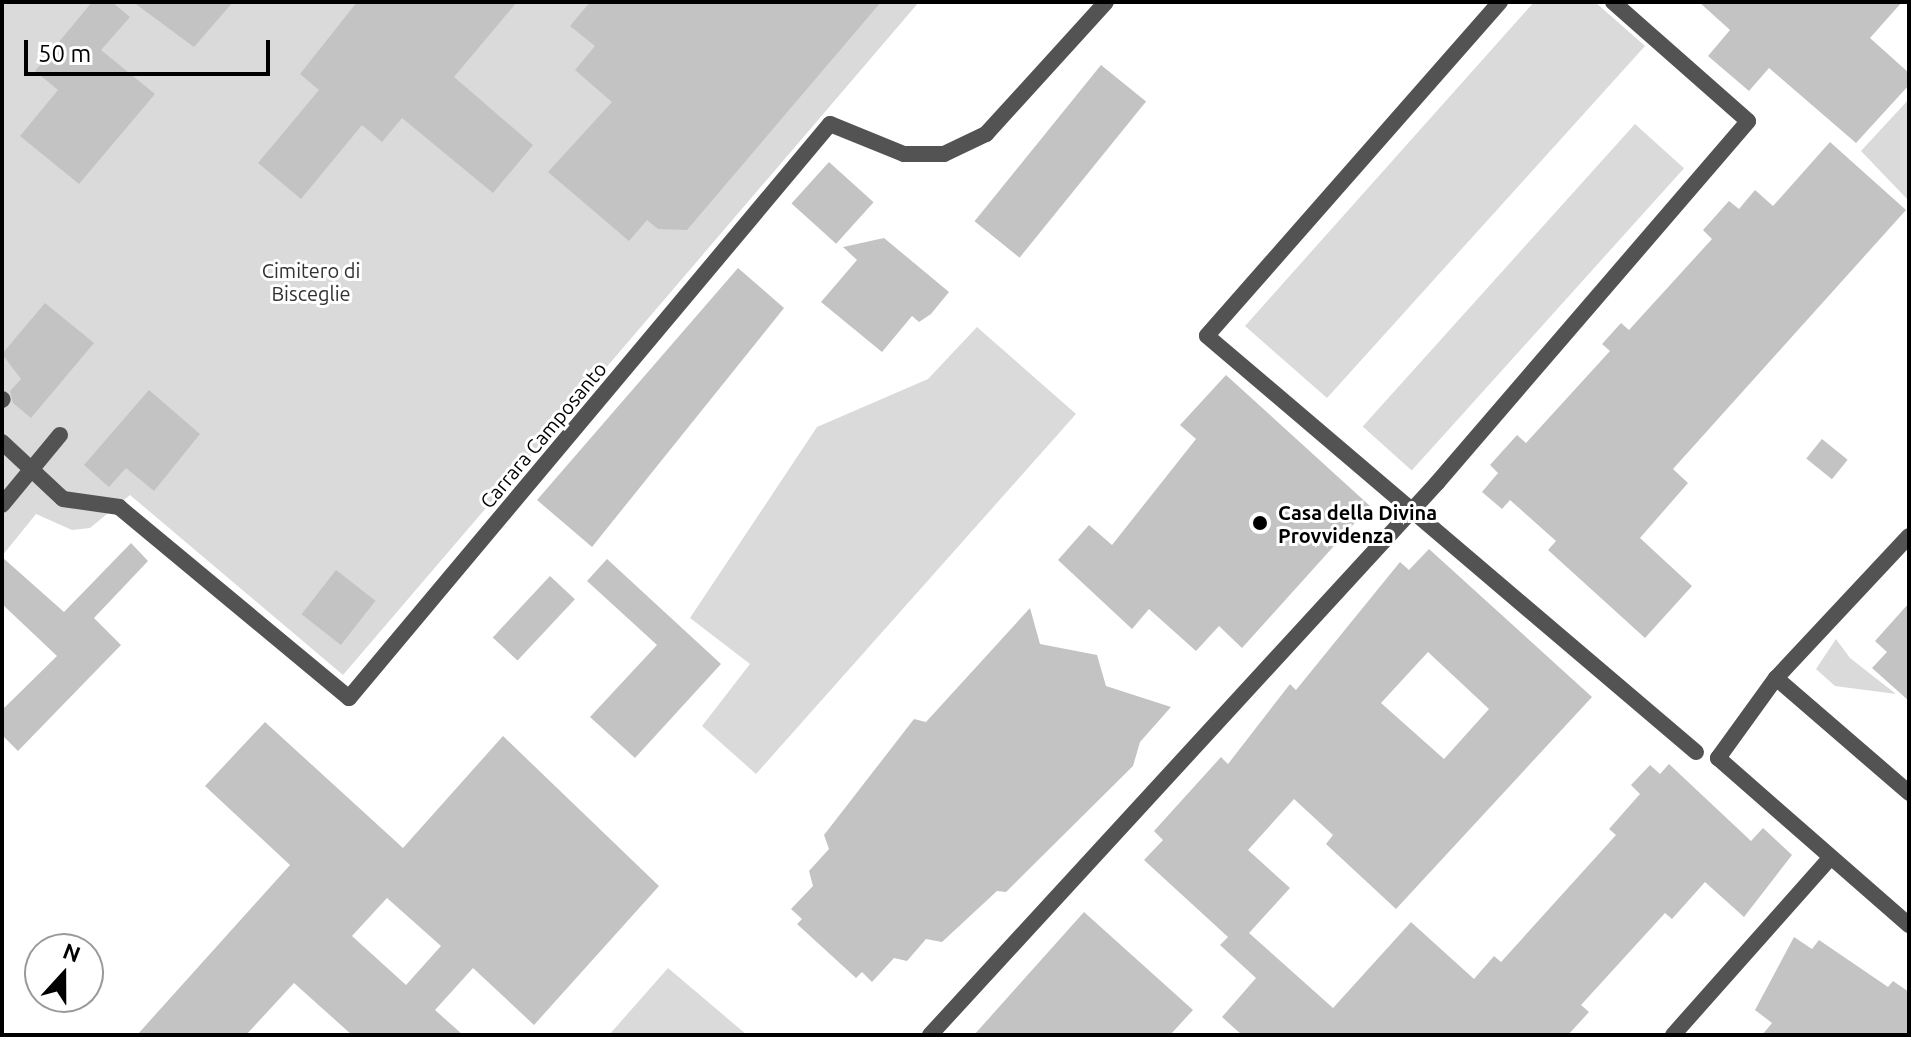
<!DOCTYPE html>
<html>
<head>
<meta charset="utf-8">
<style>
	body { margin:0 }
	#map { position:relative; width:1911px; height:1037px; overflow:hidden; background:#fff; font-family:Ubuntu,sans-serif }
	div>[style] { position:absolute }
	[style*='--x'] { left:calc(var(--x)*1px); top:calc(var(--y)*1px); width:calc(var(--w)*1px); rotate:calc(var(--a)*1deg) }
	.green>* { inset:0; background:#dadada; transform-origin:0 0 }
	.building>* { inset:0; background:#c3c3c3; transform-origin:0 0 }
	.service>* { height:16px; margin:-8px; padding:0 8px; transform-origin:8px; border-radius:8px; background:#535353 }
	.dots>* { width:22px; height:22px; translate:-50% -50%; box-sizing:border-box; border:4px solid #fff; border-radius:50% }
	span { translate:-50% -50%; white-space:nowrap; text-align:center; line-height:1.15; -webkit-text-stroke:6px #fff; paint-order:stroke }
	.park-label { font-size:20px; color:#313131 }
	.street-label { font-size:20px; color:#000 }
	.poi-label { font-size:20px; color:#000; font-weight:700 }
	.left { translate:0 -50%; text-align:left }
	.frame { position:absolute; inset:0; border:4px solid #000; pointer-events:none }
	.north { position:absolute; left:24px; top:933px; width:80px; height:80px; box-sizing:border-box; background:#fff; border:2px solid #999; border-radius:50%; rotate:21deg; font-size:22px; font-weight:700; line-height:32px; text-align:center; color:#000 }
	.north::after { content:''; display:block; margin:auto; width:28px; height:36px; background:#000; clip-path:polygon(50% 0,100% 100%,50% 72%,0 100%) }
	.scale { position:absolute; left:24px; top:40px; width:246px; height:36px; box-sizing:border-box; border:4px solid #000; border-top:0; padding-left:10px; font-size:24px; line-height:28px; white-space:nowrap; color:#000; -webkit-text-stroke:6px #fff; paint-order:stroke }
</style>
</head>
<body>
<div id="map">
	<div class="green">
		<i style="clip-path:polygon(2px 2px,919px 2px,343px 675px,130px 495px,90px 528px,72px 530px,36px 514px,2px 556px)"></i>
		<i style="clip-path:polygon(1534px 2px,1595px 2px,1645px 46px,1327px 398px,1245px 326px)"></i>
		<i style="clip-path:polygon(1909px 99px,1909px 201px,1861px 151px)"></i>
		<i style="left:1635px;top:124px;width:66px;height:407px;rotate:42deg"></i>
		<i style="clip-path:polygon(977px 327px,1076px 414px,756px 774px,702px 726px,750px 664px,690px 618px,817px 427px,928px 379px)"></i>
		<i style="clip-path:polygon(1836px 639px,1850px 658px,1896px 694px,1835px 686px,1816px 669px)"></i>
		<i style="clip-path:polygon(668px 968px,747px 1035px,609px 1035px)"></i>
	</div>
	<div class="building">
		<i style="clip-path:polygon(92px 2px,112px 2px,130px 17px,101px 50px,155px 94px,79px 184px,20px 136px,58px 90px,35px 71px)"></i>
		<i style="clip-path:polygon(133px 2px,233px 2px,194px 47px)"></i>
		<i style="clip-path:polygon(357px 2px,517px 2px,454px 77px,533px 145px,493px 193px,402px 118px,382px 142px,362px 125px,301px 199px,258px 163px,319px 90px,300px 74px)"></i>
		<i style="clip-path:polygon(590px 2px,881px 2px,687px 230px,658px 229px,647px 220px,629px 241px,548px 172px,612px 102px,575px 70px,595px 46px,570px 26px)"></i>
		<i style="clip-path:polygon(1699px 2px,1902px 2px,1870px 38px,1909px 73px,1909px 85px,1856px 143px,1769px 68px,1749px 91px,1708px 56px,1730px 30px)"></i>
		<i style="left:1101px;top:65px;width:58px;height:201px;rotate:39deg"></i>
		<i style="clip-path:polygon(1830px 142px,1906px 210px,1673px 469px,1688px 483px,1640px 538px,1692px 586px,1645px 638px,1548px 550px,1556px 541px,1510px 500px,1502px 509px,1482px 492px,1498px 473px,1490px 465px,1517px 435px,1526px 443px,1610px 351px,1602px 344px,1621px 323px,1629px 330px,1712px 239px,1703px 230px,1729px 201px,1739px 209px,1755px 190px,1773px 206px)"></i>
		<i style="left:829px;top:162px;width:60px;height:56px;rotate:42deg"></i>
		<i style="clip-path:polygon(884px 238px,949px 292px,931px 314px,919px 322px,912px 316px,882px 352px,821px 302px,857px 260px,843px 247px)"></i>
		<i style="clip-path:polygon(738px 268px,784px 308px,592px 547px,537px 500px)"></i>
		<i style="clip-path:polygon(45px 303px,94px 343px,31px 418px,13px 403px,10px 391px,21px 379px,2px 354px)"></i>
		<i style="clip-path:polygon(1226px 375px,1370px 506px,1242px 648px,1219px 626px,1196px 651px,1149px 609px,1132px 629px,1058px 560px,1089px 525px,1112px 545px,1196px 439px,1180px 425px)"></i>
		<i style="clip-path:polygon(149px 390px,200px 434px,154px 491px,126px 468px,109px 487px,84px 465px)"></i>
		<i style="left:1822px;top:439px;width:33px;height:25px;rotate:39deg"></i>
		<i style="clip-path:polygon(131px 543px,148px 561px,94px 618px,121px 645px,18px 751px,2px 735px,2px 710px,57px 656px,2px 604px,2px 557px,64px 612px)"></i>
		<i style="clip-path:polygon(evenodd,1429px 549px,1592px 697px,1396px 909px,1326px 844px,1333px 835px,1294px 799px,1248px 850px,1290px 888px,1249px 933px,1333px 1008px,1411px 922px,1474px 979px,1494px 956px,1501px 962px,1616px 835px,1609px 829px,1640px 794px,1631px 785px,1650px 765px,1660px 774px,1669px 764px,1751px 841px,1763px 828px,1792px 855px,1744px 917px,1705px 882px,1672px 919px,1665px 913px,1581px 1005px,1589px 1012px,1568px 1035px,1242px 1035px,1222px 1017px,1256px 978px,1220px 945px,1228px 937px,1144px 860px,1163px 840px,1154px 831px,1221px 757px,1228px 764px,1290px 684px,1296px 690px,1400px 562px,1409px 570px,1429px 549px,1428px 652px,1489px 709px,1444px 759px,1381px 703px,1428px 652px)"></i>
		<i style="clip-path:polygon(607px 559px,721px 664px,635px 758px,590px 717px,657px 645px,587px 581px)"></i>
		<i style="left:336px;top:570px;width:50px;height:56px;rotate:38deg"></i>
		<i style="left:550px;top:576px;width:34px;height:84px;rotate:43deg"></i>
		<i style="clip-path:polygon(1909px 603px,1909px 701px,1872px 668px,1887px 652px,1875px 641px)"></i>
		<i style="clip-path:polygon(1030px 608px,1040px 644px,1097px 655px,1106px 686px,1171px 707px,1140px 742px,1133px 766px,1006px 892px,997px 891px,942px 942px,926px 939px,907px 961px,894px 958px,872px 982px,862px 972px,856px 978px,797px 924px,802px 919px,791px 909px,813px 886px,809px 871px,829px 849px,824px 835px,914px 719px,926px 722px)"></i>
		<i style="clip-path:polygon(evenodd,265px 722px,403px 848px,503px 736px,659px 886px,534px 1025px,473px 968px,435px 1010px,463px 1035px,352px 1035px,294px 983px,246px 1035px,137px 1035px,290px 865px,205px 786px,265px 722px,387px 898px,441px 946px,406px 985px,352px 936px,387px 898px)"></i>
		<i style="clip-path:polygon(1084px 912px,1193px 1010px,1170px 1035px,974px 1035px)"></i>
		<i style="clip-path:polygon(1794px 937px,1812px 949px,1819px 940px,1888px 987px,1893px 981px,1909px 992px,1909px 1035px,1762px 1035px,1772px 1023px,1755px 1010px)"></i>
	</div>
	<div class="service">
		<i style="--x:1500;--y:2;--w:444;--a:131.3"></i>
		<i style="--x:1207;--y:336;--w:642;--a:40.39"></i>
		<i style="--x:2;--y:400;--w:1;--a:-45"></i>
		<i style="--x:2;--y:442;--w:83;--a:43.1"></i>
		<i style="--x:63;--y:499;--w:57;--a:8.1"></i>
		<i style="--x:119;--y:507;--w:299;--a:39.7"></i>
		<i style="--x:349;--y:698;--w:749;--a:-50.04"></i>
		<i style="--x:830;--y:124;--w:80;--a:22.1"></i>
		<i style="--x:904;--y:154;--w:40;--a:0"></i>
		<i style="--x:944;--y:154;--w:47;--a:-25.5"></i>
		<i style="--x:986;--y:134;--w:178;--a:-47.7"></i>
		<i style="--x:2;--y:505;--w:91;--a:-50.4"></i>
		<i style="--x:1909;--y:536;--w:195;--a:133.1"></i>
		<i style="--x:1776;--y:678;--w:176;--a:40.8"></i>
		<i style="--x:1776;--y:678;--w:99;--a:125.9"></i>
		<i style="--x:1718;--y:758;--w:254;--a:41.2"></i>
		<i style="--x:930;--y:1035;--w:750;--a:-47.43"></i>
		<i style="--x:1437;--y:483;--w:477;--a:-49.3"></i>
		<i style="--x:1748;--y:121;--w:180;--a:-138.6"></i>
		<i style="--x:1673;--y:1035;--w:235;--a:-48.4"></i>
	</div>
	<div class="dots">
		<i style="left:1260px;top:523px;background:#000"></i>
	</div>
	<div class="park-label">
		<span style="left:311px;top:282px">Cimitero di<br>Bisceglie</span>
	</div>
	<div class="street-label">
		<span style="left:543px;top:435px;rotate:-50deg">Carrara Camposanto</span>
	</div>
	<div class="poi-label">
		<span class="left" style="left:1278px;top:524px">Casa della Divina<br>Provvidenza</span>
	</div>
	<div class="frame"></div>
	<div class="north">N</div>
	<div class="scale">50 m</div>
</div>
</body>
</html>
